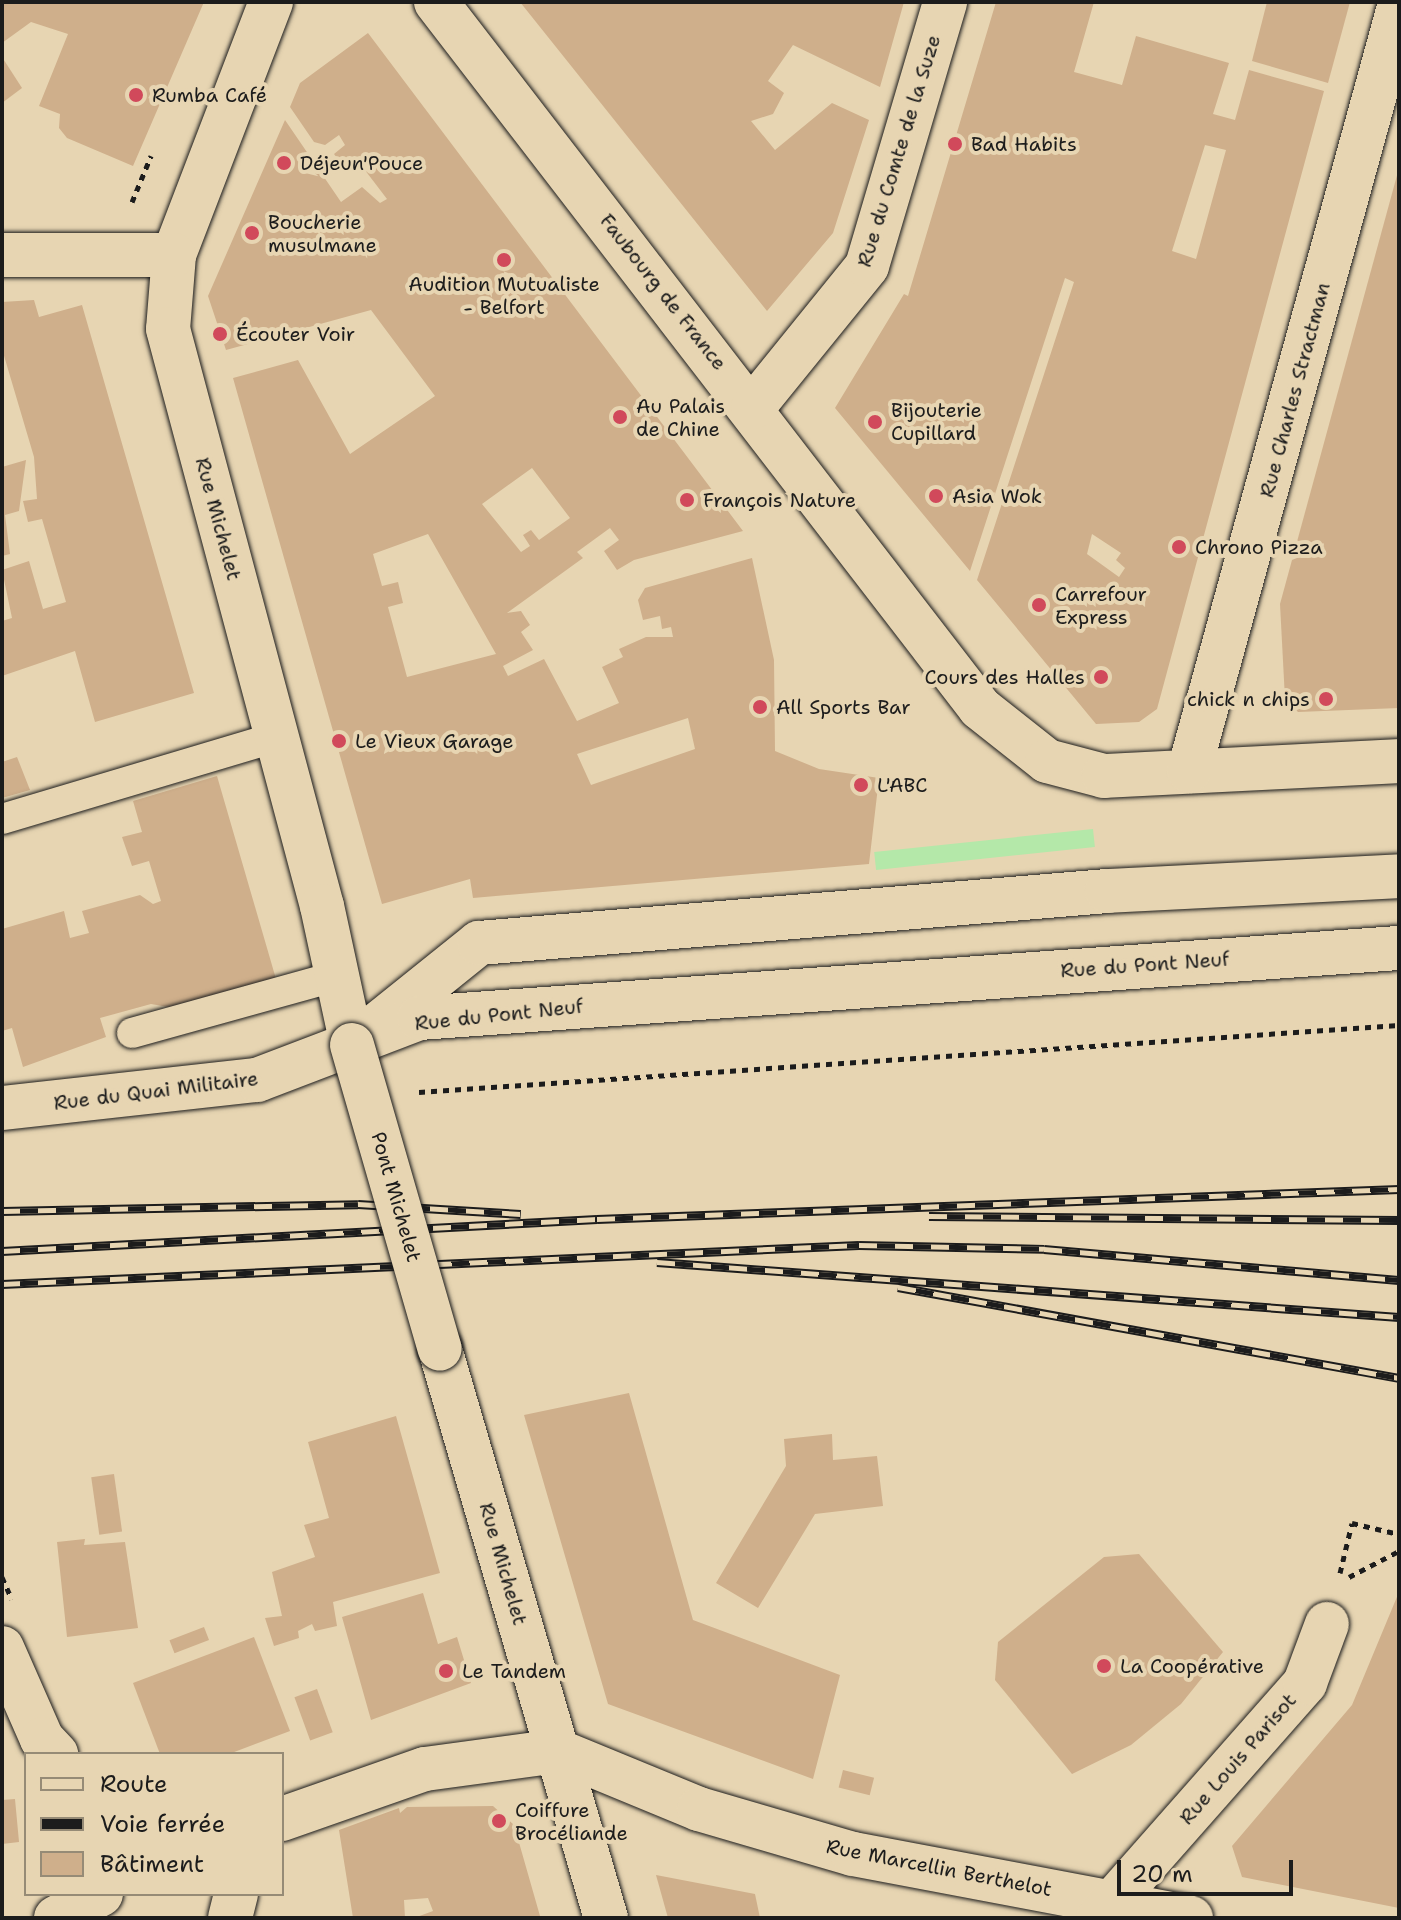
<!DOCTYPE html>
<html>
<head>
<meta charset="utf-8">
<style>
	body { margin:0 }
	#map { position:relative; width:1401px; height:1920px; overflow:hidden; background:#e7d5b2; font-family:"Shantell Sans",sans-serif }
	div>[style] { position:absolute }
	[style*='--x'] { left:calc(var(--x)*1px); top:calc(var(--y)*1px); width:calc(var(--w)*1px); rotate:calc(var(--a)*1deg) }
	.green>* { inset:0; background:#b4e8a9; transform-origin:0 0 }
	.building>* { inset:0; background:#cfaf8b; transform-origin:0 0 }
	.path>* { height:5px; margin-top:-2.5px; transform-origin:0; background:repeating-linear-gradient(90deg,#1c1c1c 0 6px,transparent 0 12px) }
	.roads { filter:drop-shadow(0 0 2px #1c1c1c) drop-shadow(0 0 2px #1c1c1c) }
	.lane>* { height:30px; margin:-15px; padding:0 15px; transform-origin:15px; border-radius:15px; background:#e7d5b2 }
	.street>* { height:44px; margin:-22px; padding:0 22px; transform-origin:22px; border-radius:22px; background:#e7d5b2 }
	.secondary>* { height:44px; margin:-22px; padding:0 22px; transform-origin:22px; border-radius:22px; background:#e7d5b2 }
	.rail>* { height:9px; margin-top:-4.5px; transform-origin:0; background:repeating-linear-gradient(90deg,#e7d5b2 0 18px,#1c1c1c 0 36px); box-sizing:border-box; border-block:2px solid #1c1c1c }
	.bridges { filter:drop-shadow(0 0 2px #1c1c1c) drop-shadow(0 0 2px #1c1c1c) }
	.secondary-bridge>* { height:44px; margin:-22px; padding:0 22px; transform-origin:22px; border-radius:22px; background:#e7d5b2 }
	.dots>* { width:22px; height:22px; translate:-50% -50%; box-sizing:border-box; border:4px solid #e7d5b2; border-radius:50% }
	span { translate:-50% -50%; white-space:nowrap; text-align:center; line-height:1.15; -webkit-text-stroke:8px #e7d5b2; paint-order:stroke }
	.poi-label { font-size:20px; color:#1c1c1c }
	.left { translate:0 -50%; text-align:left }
	.right { translate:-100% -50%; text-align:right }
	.street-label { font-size:20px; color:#1c1c1c }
	.frame { position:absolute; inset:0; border:4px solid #1c1c1c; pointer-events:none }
	.legend { position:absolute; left:24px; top:1752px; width:260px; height:144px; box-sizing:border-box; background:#e7d5b2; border:2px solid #968b76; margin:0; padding:10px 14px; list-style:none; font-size:24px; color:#1c1c1c }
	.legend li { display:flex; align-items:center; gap:16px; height:40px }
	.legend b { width:40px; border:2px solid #968b76 }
	.scale { position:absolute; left:1117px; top:1860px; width:176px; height:36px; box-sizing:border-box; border:4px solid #1c1c1c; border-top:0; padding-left:10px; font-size:24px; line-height:28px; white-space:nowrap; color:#1c1c1c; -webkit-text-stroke:6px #e7d5b2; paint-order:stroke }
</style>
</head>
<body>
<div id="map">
	<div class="green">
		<i style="left:1093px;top:829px;width:18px;height:220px;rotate:84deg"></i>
	</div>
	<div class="building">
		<i style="clip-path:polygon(2px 2px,204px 2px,133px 166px,67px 138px,59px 128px,60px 114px,39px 106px,68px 34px,31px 22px,2px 43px)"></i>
		<i style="clip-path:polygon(520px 2px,904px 2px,880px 87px,793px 45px,768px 81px,784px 93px,773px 114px,751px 121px,775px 150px,832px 103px,869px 120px,833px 233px,767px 311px)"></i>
		<i style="clip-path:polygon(evenodd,996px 2px,1094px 2px,1074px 72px,1122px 85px,1136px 36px,1229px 63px,1213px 114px,1235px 120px,1249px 70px,1324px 91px,1157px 709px,1139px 722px,1096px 724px,977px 580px,1074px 282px,1065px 278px,970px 571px,835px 408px,904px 294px,908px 296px,996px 2px,1205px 145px,1226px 150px,1196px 259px,1172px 251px,1205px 145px,996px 2px,1092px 534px,1121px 553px,1116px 560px,1125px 568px,1119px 577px,1087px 554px,1092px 534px)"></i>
		<i style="clip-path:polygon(1267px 2px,1350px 2px,1328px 83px,1252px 61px)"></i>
		<i style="clip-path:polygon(evenodd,368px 33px,743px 531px,634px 560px,617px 570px,604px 551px,619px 540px,610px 528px,577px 552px,583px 558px,507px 613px,521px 611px,530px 625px,521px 632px,533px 650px,503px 666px,508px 676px,544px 659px,577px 721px,619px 703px,602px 667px,623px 657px,619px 649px,646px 637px,673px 637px,671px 627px,662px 629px,660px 616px,643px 620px,638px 600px,645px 588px,752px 558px,774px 660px,775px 751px,819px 769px,879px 778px,869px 864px,473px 898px,470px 879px,382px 904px,233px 378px,298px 360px,350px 454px,435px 396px,371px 310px,226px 350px,208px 296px,285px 120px,341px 202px,362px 187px,380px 203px,387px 199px,358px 161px,346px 170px,334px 154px,345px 145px,339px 135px,325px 145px,314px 142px,290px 107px,300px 83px,368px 33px,532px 468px,570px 518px,539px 540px,531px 530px,523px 535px,530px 546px,521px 552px,482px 504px,532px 468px,368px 33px,428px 534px,496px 654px,407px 677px,388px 607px,403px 603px,398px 582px,382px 586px,373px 554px,428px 534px,368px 33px,688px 718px,695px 749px,591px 785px,577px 754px,688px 718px)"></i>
		<i style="clip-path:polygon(2px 57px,22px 88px,2px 103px)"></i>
		<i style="clip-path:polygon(1399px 168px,1399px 708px,1298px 712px,1285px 699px,1280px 604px)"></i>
		<i style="clip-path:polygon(34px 300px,39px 317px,82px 305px,194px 693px,95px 722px,75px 651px,2px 676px,2px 621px,12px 618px,2px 570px,29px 561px,43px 609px,66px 602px,42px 519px,28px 522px,23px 501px,37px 499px,34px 457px,2px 349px,2px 302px)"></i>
		<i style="clip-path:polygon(26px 460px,19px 511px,5px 515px,10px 554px,2px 556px,2px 467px)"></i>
		<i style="clip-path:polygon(17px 757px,30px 790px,2px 798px,2px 762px)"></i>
		<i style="clip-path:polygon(217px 776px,276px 979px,174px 1008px,151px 1004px,100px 1018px,106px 1037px,23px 1067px,12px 1028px,2px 1031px,2px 929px,64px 911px,70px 938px,89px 933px,82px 911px,140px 895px,153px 904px,161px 901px,149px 861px,132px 866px,122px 837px,142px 832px,133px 801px)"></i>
		<i style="clip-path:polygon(629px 1393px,693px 1620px,840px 1675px,813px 1779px,608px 1704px,524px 1415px)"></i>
		<i style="clip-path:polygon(396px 1416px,440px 1573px,333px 1602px,337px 1626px,315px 1631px,312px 1624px,298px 1631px,299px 1638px,274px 1646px,265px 1618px,282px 1616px,272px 1572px,315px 1557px,304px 1525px,329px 1518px,308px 1442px)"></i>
		<i style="clip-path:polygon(832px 1434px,833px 1460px,877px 1456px,883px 1506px,815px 1514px,758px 1608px,716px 1583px,786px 1466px,784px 1439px)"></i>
		<i style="left:114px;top:1474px;width:58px;height:23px;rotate:82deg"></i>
		<i style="clip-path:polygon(85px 1539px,84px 1545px,125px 1542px,138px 1628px,67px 1637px,57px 1542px)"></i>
		<i style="clip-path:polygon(1139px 1554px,1223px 1652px,1181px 1704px,1131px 1745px,1072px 1774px,995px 1680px,998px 1642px,1104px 1557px)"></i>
		<i style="clip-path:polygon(1399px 1592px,1399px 1908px,1242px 1877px,1232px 1846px,1352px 1705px)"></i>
		<i style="clip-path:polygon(423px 1593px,438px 1644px,457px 1637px,471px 1683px,371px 1720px,342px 1617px)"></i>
		<i style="left:204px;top:1627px;width:14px;height:37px;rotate:69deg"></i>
		<i style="clip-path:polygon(254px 1637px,290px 1731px,229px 1754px,160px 1754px,133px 1683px)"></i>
		<i style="left:317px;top:1689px;width:46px;height:24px;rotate:70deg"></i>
		<i style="left:843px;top:1770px;width:32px;height:18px;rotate:14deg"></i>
		<i style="clip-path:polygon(15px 1799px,19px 1842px,2px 1844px,2px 1800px)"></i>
		<i style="clip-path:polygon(493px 1806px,514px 1825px,540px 1916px,414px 1918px,433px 1911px,428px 1898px,404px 1900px,405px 1918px,353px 1918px,339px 1830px,399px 1808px,400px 1813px,407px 1807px)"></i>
		<i style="clip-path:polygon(656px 1875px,755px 1894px,760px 1918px,668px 1918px)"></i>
	</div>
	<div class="path">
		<i style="--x:132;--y:202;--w:50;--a:-67.6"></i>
		<i style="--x:419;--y:1092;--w:982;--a:-3.91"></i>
		<i style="--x:1340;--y:1573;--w:51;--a:-76.5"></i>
		<i style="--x:1352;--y:1523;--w:48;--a:13.2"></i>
		<i style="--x:2;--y:1577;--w:24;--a:66"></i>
		<i style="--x:1349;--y:1577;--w:56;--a:-27.5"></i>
	</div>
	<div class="roads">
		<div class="lane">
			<i style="--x:2;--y:819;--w:287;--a:-16.6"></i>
			<i style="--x:132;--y:1033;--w:213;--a:-15.5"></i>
		</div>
		<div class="street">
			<i style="--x:271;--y:2;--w:271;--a:111"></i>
			<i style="--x:174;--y:255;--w:74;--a:94.6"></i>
			<i style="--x:168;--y:329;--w:597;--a:75.06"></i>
			<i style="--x:322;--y:906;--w:142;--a:77.8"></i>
			<i style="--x:352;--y:1045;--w:163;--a:-38.8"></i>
			<i style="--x:479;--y:943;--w:630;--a:-4.73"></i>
			<i style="--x:1107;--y:891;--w:292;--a:-2.9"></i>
			<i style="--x:436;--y:2;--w:891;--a:52.38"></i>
			<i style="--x:980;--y:708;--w:85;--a:38.3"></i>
			<i style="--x:1047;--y:761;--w:59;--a:14.7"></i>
			<i style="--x:1104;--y:776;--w:295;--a:-2.9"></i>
			<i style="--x:2;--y:255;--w:172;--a:0"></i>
			<i style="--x:753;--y:407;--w:181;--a:-51"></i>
			<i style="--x:867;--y:266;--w:275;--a:-73.5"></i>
			<i style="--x:1189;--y:771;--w:792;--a:-74.63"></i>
			<i style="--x:2;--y:1648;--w:99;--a:66.3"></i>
			<i style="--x:42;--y:1739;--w:21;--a:47"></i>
			<i style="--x:282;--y:1819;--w:151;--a:-19.3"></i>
			<i style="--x:425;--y:1769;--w:134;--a:-7.7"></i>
			<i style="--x:558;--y:1751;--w:152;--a:22.4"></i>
			<i style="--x:699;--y:1809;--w:160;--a:16.3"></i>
			<i style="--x:853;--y:1854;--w:344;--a:10.7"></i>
			<i style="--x:56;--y:1918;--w:51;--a:-28.1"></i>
			<i style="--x:230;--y:1918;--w:25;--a:-76"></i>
			<i style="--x:1098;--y:1918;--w:313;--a:-48.6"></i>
			<i style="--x:1305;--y:1683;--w:63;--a:-69.6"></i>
		</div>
		<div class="secondary">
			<i style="--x:2;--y:1108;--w:257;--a:-6.3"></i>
			<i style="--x:257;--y:1080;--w:173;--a:-20.9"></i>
			<i style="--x:419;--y:1018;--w:982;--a:-4.09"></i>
			<i style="--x:440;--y:1349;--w:593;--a:73.74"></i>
		</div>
	</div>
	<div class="rail">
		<i style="--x:2;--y:1211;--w:356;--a:-1.1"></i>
		<i style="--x:358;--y:1204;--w:163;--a:3.5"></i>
		<i style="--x:929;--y:1216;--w:470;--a:0.5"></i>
		<i style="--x:2;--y:1251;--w:596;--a:-3.08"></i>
		<i style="--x:597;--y:1219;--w:803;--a:-2.14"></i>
		<i style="--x:657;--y:1262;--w:744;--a:4.24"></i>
		<i style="--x:2;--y:1284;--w:858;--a:-2.61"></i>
		<i style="--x:859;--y:1245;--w:185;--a:1.2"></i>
		<i style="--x:1044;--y:1249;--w:356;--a:5"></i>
		<i style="--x:898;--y:1287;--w:509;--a:10.29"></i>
	</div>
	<div class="bridges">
		<div class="secondary-bridge">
			<i style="--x:352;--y:1045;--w:316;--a:73.9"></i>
		</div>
	</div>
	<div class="dots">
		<i style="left:136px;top:95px;background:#d1495b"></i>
		<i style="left:955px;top:144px;background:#d1495b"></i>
		<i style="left:284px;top:163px;background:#d1495b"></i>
		<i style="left:252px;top:233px;background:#d1495b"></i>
		<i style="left:504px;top:260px;background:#d1495b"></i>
		<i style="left:220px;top:334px;background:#d1495b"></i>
		<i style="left:620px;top:417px;background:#d1495b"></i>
		<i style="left:875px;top:422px;background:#d1495b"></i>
		<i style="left:936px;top:496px;background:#d1495b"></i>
		<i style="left:687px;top:500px;background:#d1495b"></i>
		<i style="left:1179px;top:547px;background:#d1495b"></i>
		<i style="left:1039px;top:605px;background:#d1495b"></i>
		<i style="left:1101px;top:677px;background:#d1495b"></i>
		<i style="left:1326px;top:699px;background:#d1495b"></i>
		<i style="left:760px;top:707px;background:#d1495b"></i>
		<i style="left:339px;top:741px;background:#d1495b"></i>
		<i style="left:861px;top:785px;background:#d1495b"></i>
		<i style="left:1104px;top:1666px;background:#d1495b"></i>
		<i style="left:446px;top:1671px;background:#d1495b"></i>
		<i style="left:499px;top:1821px;background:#d1495b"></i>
	</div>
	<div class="poi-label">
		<span class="left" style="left:152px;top:95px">Rumba Café</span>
		<span class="left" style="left:971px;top:144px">Bad Habits</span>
		<span class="left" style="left:300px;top:163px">Déjeun'Pouce</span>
		<span class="left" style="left:268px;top:234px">Boucherie<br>musulmane</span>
		<span style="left:504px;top:296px">Audition Mutualiste<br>- Belfort</span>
		<span class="left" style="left:236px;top:334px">Écouter Voir</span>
		<span class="left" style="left:636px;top:418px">Au Palais<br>de Chine</span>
		<span class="left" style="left:891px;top:422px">Bijouterie<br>Cupillard</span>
		<span class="left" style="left:952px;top:496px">Asia Wok</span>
		<span class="left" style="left:703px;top:500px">François Nature</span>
		<span class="left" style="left:1195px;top:547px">Chrono Pizza</span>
		<span class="left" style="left:1055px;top:606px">Carrefour<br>Express</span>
		<span class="right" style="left:1085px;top:677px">Cours des Halles</span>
		<span class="right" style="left:1310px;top:699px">chick n chips</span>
		<span class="left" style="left:776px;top:707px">All Sports Bar</span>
		<span class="left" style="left:355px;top:741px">Le Vieux Garage</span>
		<span class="left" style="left:877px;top:785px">L'ABC</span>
		<span class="left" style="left:1120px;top:1666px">La Coopérative</span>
		<span class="left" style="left:462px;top:1671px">Le Tandem</span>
		<span class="left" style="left:515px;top:1822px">Coiffure<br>Brocéliande</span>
	</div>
	<div class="street-label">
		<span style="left:899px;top:151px;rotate:-73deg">Rue du Comte de la Suze</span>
		<span style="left:663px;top:292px;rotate:52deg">Faubourg de France</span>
		<span style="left:1295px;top:390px;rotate:-75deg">Rue Charles Stractman</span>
		<span style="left:218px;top:519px;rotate:75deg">Rue Michelet</span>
		<span style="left:1145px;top:965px;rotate:-4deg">Rue du Pont Neuf</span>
		<span style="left:499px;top:1015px;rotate:-6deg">Rue du Pont Neuf</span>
		<span style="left:156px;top:1091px;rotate:-7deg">Rue du Quai Militaire</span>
		<span style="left:396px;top:1197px;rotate:74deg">Pont Michelet</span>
		<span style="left:503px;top:1564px;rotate:74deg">Rue Michelet</span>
		<span style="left:1238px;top:1759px;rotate:-49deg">Rue Louis Parisot</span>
		<span style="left:939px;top:1868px;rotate:11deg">Rue Marcellin Berthelot</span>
	</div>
	<div class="frame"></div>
	<ul class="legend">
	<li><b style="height:10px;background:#e7d5b2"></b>Route</li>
	<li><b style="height:10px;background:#1c1c1c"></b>Voie ferrée</li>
	<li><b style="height:22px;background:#cfaf8b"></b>Bâtiment</li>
	</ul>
	<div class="scale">20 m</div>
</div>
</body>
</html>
